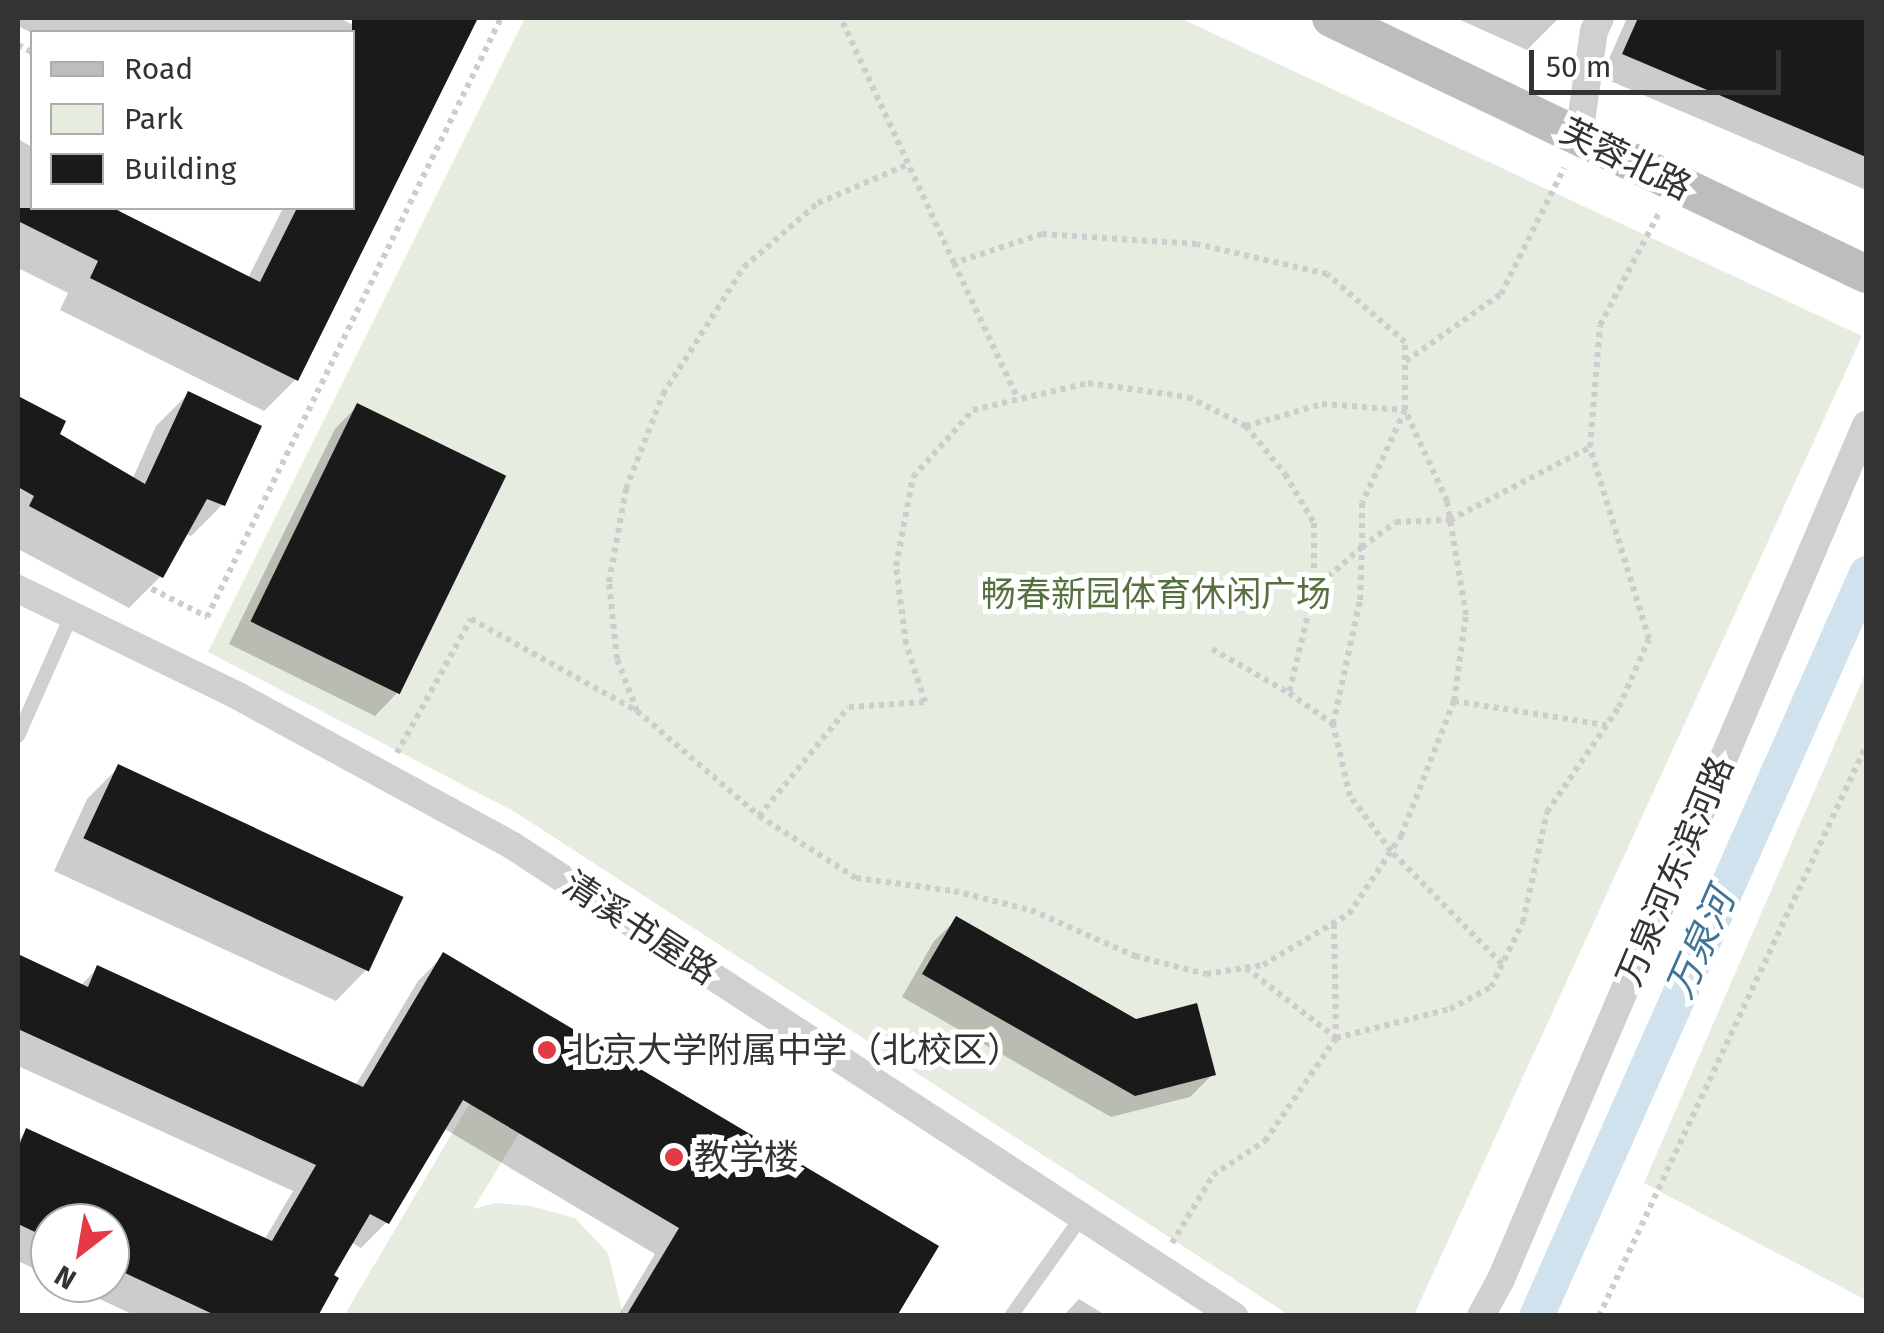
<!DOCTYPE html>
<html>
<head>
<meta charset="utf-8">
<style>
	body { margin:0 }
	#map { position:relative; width:1884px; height:1333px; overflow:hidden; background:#fff; font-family:"Fira Sans","Noto Sans SC",sans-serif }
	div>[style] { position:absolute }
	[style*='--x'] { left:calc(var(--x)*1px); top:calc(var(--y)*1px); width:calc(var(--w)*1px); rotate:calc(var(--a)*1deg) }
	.green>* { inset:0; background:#e6ecdf }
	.shadow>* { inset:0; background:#0003 }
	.canal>* { height:35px; margin:-17.5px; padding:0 17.5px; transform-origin:17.5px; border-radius:17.5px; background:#cfe2ee }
	.building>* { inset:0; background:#1a1a1a; transform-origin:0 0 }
	.path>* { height:6px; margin-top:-3px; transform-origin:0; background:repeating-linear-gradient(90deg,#cdcdcd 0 5px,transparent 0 10px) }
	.lane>* { height:14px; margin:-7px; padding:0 7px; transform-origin:7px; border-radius:7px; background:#d0d0d0 }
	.street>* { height:28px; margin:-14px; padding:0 14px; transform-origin:14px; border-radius:14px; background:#d0d0d0 }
	.secondary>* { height:38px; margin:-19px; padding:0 19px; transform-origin:19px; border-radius:19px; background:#bdbdbd }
	.dots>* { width:28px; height:28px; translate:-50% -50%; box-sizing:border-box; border:5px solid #fff; border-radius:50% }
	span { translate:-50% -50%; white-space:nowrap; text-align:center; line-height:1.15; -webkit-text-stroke:10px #fff; paint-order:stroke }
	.street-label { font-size:35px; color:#333 }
	.park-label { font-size:35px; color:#56703f }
	.poi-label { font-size:35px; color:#333 }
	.left { translate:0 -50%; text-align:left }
	.water-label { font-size:38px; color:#3f7597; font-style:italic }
	.frame { position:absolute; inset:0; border:20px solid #333; pointer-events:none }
	.legend { position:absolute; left:30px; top:30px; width:325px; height:180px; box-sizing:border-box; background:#fff; border:2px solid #adadad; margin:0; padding:12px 18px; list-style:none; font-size:30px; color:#333 }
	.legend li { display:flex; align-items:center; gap:20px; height:50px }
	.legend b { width:50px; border:2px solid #adadad }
	.north { position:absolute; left:30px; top:1203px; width:100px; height:100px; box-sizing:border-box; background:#fff; border:2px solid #adadad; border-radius:50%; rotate:211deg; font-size:28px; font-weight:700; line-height:40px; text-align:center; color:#333 }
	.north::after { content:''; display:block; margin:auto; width:35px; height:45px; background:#e63946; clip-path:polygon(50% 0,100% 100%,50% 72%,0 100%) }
	.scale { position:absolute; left:1529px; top:50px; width:252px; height:45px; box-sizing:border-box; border:5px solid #333; border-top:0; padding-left:12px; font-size:30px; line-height:35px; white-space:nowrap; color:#333; -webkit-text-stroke:8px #fff; paint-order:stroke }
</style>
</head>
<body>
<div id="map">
	<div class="green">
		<i style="clip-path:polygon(525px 18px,1180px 18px,1862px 336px,1414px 1315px,1289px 1315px,515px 812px,208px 652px)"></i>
		<i style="clip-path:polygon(1866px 672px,1866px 1300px,1644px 1183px)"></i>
		<i style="clip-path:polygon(483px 1081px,532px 1112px,473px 1209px,495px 1203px,530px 1206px,575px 1218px,608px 1253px,623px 1315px,344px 1316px)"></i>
	</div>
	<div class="shadow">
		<i style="clip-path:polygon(18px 18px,339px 18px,357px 27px,362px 18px,477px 18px,296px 379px,264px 411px,60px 310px,68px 293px,18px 268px,18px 139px,32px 147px,32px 208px,122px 208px,119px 213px,248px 278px,283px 208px,352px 208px,352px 32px,32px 33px,18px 26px)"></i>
		<i style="clip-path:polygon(1456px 18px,1559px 18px,1527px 50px)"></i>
		<i style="clip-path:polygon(1627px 18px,1866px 18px,1866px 190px,1601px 77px)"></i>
		<i style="clip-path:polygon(188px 394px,223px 504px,191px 536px,185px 534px,161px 576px,129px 608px,18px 549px,18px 399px,63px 422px,56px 435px,132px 480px,156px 426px)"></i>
		<i style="clip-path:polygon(357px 406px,397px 693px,375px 716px,229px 644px,335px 429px)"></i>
		<i style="clip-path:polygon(119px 767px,367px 969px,336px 1001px,54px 871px,87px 799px)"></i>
		<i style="clip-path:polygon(957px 919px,1213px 1074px,1190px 1097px,1111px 1117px,902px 997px,934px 941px)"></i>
		<i style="clip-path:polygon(444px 955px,894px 1316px,618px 1316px,655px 1254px,443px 1128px,387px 1222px,361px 1248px,352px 1243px,313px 1316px,136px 1316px,65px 1283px,110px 1283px,110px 1223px,50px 1223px,50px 1276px,18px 1261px,18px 1141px,27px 1131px,264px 1240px,293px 1191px,18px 1066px,18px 957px,80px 986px,98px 968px,355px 1086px,418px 981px)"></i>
		<i style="clip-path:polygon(1079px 1299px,1107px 1316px,1063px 1316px)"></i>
	</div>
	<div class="canal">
		<i style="--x:1536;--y:1316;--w:813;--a:-66.05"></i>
	</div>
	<div class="building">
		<i style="clip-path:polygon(352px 18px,478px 18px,298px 381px,90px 278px,98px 261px,18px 221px,18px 208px,113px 208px,260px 282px,297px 208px,352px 208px)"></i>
		<i style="clip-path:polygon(1638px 18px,1866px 18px,1866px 157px,1622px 54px)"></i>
		<i style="clip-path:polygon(188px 391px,262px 426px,225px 506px,207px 499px,163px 578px,29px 506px,34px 496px,18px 487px,18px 396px,66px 421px,60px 434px,145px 484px)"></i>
		<i style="left:357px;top:403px;width:166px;height:243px;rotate:26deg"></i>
		<i style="left:118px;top:764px;width:315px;height:82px;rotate:25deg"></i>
		<i style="clip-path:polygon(956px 916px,1136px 1019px,1197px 1003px,1216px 1075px,1135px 1096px,922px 974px)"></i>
		<i style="clip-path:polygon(443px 952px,939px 1246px,897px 1316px,626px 1316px,679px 1228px,463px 1100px,389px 1224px,370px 1214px,334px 1275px,339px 1278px,318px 1316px,217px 1316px,110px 1266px,110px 1223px,50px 1223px,50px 1239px,18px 1224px,18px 1148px,26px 1128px,272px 1241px,316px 1165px,18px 1029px,18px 954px,88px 987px,97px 965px,363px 1087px)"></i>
	</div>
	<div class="path">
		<i style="--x:18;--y:45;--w:16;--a:27"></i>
		<i style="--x:954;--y:263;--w:150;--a:64.8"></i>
		<i style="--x:1406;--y:361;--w:116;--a:-35.2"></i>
		<i style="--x:1501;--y:294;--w:141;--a:-63.4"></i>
		<i style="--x:1246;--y:426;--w:62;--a:50.9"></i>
		<i style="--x:1285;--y:474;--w:57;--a:59.4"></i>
		<i style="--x:1314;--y:523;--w:66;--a:90"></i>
		<i style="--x:1314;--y:589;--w:107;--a:103.5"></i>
		<i style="--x:18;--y:521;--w:212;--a:26.9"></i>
		<i style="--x:207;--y:617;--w:667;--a:-63.86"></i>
		<i style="--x:1212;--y:649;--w:89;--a:29.7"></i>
		<i style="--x:1289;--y:693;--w:54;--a:35.2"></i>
		<i style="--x:1454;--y:701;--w:154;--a:9"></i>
		<i style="--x:637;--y:711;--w:161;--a:40.7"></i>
		<i style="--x:759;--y:816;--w:115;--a:32.6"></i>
		<i style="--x:856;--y:878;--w:99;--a:7.6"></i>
		<i style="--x:954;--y:891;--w:79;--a:13.9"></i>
		<i style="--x:1031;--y:910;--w:114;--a:23.9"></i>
		<i style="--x:1135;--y:956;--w:73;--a:14.2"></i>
		<i style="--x:1206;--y:974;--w:58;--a:-9"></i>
		<i style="--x:1263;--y:965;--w:100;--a:-30.7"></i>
		<i style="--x:1349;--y:914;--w:94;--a:-56.3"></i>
		<i style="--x:1401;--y:836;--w:145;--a:-68.6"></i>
		<i style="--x:1454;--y:701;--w:87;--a:-82.1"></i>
		<i style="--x:1466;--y:615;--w:116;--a:-99.5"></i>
		<i style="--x:1447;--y:501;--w:100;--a:-114.8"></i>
		<i style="--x:1405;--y:410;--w:68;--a:-90"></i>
		<i style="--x:1405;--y:342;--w:103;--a:-138.9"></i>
		<i style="--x:1327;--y:274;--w:133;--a:-167"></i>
		<i style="--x:1197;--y:244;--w:155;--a:-176.3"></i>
		<i style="--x:1042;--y:234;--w:93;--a:161.8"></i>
		<i style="--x:954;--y:263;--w:270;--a:-114.8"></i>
		<i style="--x:397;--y:753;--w:153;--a:-61.1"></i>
		<i style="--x:471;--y:619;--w:190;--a:29"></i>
		<i style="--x:637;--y:711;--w:56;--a:-111"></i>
		<i style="--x:617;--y:659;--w:77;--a:-95.9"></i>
		<i style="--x:609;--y:582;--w:95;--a:-79.6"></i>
		<i style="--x:626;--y:489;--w:102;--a:-68.7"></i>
		<i style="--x:663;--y:394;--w:151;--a:-57.5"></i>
		<i style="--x:744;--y:267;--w:98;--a:-40.9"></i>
		<i style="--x:818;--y:203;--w:99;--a:-23.2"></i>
		<i style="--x:759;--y:816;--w:141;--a:-50.5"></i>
		<i style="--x:849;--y:707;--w:76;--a:-3.8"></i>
		<i style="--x:925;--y:702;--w:61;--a:-108.1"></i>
		<i style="--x:906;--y:644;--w:79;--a:-97.3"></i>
		<i style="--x:896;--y:566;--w:91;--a:-79.2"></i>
		<i style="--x:913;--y:477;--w:90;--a:-48.2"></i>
		<i style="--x:973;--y:410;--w:118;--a:-13.2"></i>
		<i style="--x:1088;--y:383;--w:101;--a:8"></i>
		<i style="--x:1188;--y:397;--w:65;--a:26.6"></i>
		<i style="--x:1246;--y:426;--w:79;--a:-16.1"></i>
		<i style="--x:1322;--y:404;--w:83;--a:4.1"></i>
		<i style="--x:1405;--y:410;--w:102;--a:114.8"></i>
		<i style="--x:1362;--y:503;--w:44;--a:90"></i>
		<i style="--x:1362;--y:547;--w:64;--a:138.8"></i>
		<i style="--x:1334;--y:924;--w:114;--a:89"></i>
		<i style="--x:1502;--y:964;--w:158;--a:-134.5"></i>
		<i style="--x:1391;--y:851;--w:69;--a:-126.7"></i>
		<i style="--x:1350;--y:796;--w:74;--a:-103.3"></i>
		<i style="--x:1333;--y:724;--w:127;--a:-77.7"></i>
		<i style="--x:1360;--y:600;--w:53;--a:-87.8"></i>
		<i style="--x:1362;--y:547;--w:42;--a:-36.3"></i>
		<i style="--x:1396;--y:522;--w:54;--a:-2.1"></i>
		<i style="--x:1450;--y:520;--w:158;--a:-27.5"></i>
		<i style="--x:1246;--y:968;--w:113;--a:37.8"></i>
		<i style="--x:1172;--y:1243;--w:79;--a:-58.9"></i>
		<i style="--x:1213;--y:1175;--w:62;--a:-33.2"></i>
		<i style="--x:1265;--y:1141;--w:125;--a:-55.4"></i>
		<i style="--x:1336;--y:1038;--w:118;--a:-14.3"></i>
		<i style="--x:1450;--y:1009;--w:47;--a:-28.2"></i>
		<i style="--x:1491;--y:987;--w:72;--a:-63.8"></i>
		<i style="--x:1523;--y:922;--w:113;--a:-77.7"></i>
		<i style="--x:1547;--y:812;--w:127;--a:-55.6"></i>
		<i style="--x:1619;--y:707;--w:74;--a:-66.2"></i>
		<i style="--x:1649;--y:639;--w:201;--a:-107.1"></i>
		<i style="--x:1590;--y:447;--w:122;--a:-85.3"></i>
		<i style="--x:1600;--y:325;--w:127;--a:-62.2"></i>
		<i style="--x:1599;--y:1316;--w:629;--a:-64.9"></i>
	</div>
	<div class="lane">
		<i style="--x:18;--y:736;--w:133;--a:-66.1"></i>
		<i style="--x:1011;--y:1316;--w:124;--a:-54.5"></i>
	</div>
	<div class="street">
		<i style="--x:1579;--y:136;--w:106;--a:-81.9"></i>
		<i style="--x:1594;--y:31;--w:14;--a:-65"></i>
		<i style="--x:18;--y:589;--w:245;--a:25.9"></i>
		<i style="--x:238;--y:696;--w:313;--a:28.6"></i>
		<i style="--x:513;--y:846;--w:861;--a:33.1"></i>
		<i style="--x:1481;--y:1316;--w:42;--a:-61.6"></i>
		<i style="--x:1501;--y:1279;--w:929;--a:-66.86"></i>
	</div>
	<div class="secondary">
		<i style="--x:1331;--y:18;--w:593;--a:25.57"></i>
	</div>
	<div class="dots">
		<i style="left:547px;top:1050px;background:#e63946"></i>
		<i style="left:674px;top:1157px;background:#e63946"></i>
	</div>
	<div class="street-label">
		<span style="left:1626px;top:159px;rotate:26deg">芙蓉北路</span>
		<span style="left:1675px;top:871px;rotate:-67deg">万泉河东滨河路</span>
		<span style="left:640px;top:928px;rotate:33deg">清溪书屋路</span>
	</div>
	<div class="park-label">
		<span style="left:1156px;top:594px">畅春新园体育休闲广场</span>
	</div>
	<div class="poi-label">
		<span class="left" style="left:567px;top:1050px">北京大学附属中学（北校区）</span>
		<span class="left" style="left:694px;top:1157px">教学楼</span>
	</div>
	<div class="water-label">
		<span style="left:1701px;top:944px;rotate:-66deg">万泉河</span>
	</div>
	<div class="frame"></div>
	<ul class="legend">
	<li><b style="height:12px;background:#bdbdbd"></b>Road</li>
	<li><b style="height:28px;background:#e6ecdf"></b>Park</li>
	<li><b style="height:28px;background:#1a1a1a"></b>Building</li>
	</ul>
	<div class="north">N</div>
	<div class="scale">50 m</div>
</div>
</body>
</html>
